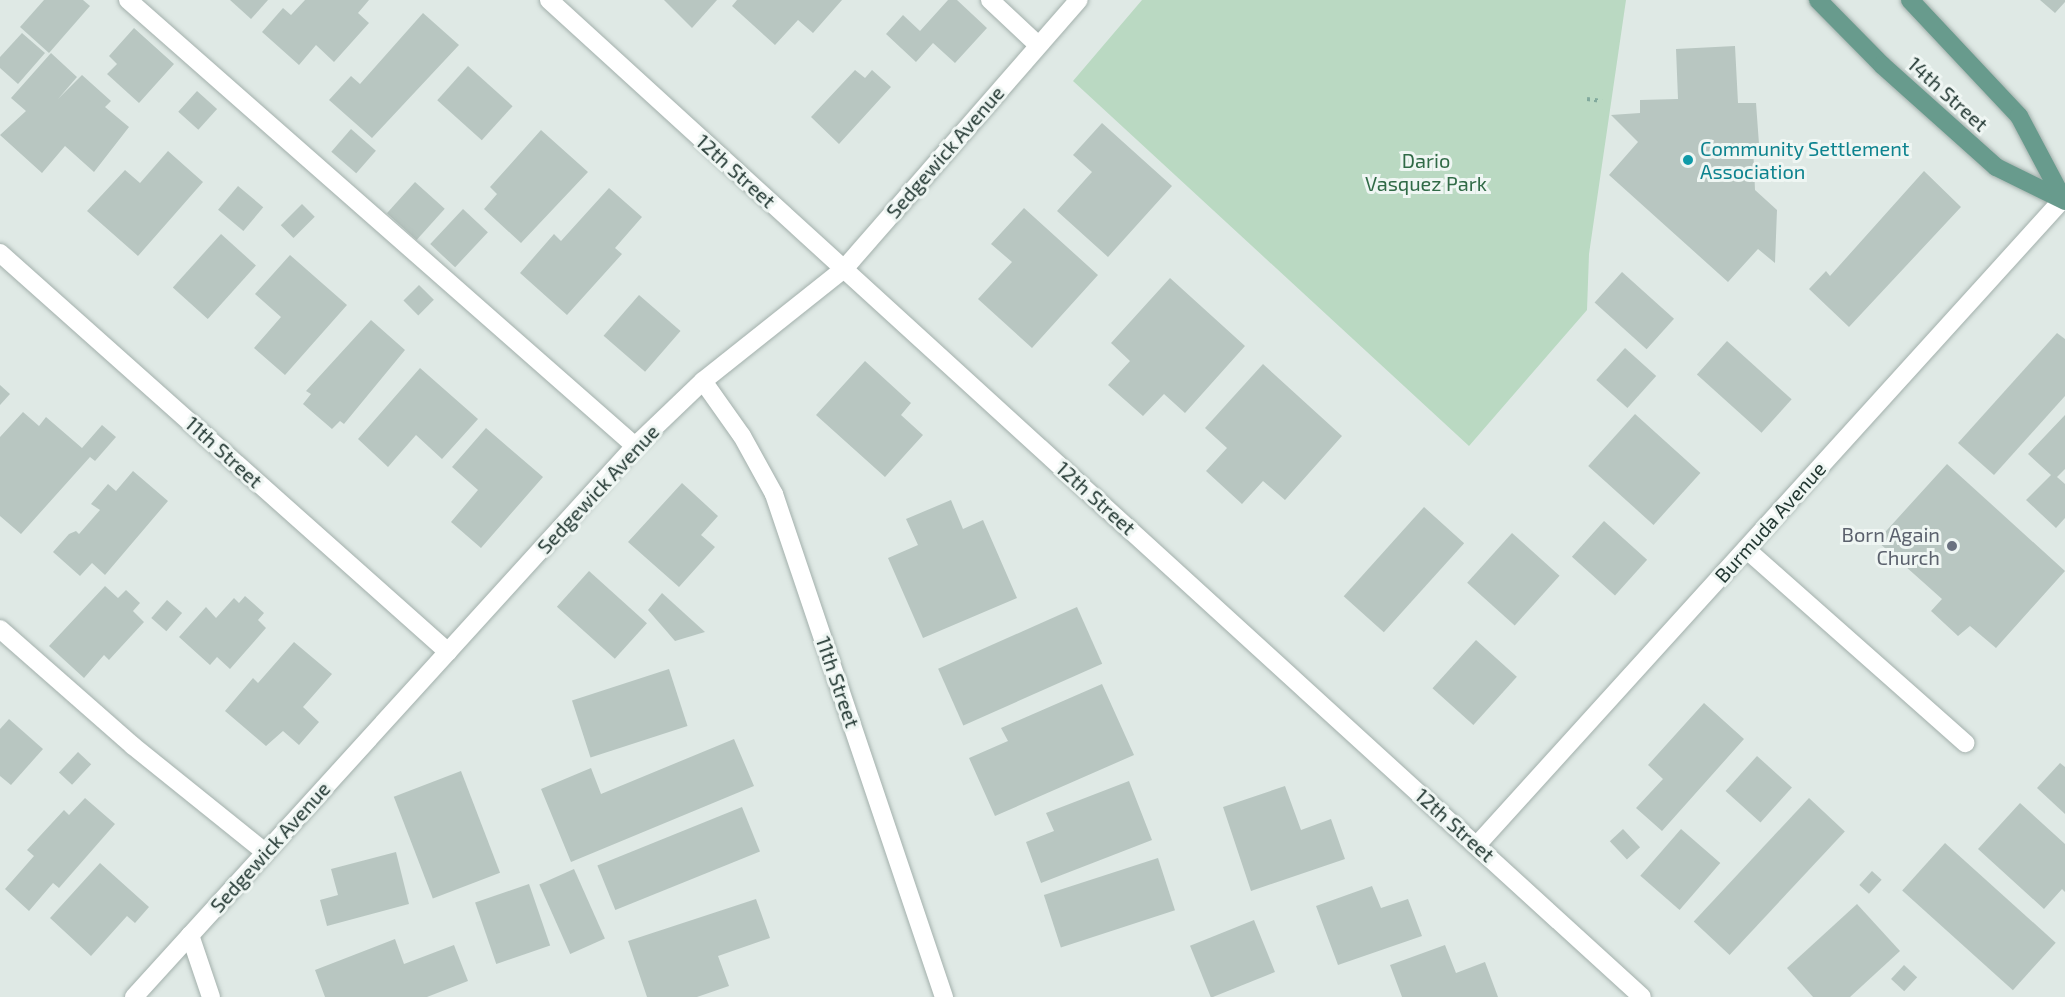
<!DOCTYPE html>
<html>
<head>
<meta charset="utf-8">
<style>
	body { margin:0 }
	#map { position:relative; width:2065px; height:997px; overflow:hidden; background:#dfe9e5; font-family:"Exo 2",sans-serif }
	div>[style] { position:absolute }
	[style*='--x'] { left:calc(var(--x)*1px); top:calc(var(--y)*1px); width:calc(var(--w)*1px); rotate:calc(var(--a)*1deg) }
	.green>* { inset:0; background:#bad9c2 }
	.building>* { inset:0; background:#b8c6c1; transform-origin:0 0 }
	.path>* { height:4px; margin-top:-2px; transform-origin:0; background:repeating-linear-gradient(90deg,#82aa9d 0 3px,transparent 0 7.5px) }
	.roads { filter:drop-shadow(0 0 2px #a3b0ac) drop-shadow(0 0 2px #a3b0ac) }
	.minor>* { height:18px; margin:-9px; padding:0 9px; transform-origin:9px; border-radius:9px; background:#fff }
	.major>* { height:18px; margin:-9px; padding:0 9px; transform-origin:9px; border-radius:9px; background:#689b8d }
	.dots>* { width:16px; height:16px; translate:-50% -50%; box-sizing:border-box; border:3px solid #eff6f3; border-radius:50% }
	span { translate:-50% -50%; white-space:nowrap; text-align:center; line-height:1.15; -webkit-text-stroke:6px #eff6f3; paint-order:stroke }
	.street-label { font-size:20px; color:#223732 }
	.culture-label { font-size:20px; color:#0d838f }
	.left { translate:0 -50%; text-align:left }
	.park-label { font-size:20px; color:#306a46 }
	.worship-label { font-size:20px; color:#5b616d }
	.right { translate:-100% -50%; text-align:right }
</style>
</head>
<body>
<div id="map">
	<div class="green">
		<i style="clip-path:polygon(1142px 0,1626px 0,1589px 254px,1587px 310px,1469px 446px,1073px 81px)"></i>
	</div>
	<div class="building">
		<i style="clip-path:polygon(44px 0,83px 0,90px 6px,49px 53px,20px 27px)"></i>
		<i style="clip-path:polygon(230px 0,268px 0,251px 19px)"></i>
		<i style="clip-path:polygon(305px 0,369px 0,358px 13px,369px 23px,334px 62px,316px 45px,299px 65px,262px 32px,283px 8px,291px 15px)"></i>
		<i style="clip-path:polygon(664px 0,717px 0,692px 28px)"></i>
		<i style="clip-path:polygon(737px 0,842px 0,813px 33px,798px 20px,775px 45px,732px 6px)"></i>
		<i style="clip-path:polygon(948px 0,957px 0,987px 28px,955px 63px,933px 43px,916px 62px,886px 34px,903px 15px,920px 31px)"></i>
		<i style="clip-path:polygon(2040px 0,2065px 0,2065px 2px,2055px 13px)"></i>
		<i style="clip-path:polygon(423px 13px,459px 45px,372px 138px,329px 100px,351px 76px,360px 84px)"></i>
		<i style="clip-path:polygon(134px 28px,174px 64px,139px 103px,107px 74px,117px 64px,109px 56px)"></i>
		<i style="clip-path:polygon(22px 33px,45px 53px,18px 84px,0 68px,0 57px)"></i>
		<i style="clip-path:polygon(1735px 46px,1738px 103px,1756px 103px,1759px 144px,1753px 145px,1755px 190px,1777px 210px,1775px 263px,1758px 249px,1728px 282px,1609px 175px,1638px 142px,1611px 115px,1640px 113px,1640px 100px,1678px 99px,1676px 49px)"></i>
		<i style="clip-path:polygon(51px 53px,77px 77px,58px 99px,82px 75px,111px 101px,105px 107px,129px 127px,94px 172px,65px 146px,42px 173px,0 135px,26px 111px,11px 98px)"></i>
		<i style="left:468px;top:66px;width:60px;height:46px;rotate:42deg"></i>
		<i style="clip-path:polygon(855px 70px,865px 78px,872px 70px,891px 87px,839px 144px,811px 117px)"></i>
		<i style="left:197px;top:91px;width:27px;height:28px;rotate:42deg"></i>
		<i style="clip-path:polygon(1102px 123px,1172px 186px,1108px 257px,1057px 211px,1092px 172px,1073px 155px)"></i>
		<i style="left:351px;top:129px;width:33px;height:30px;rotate:41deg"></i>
		<i style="clip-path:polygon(541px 130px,588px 172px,521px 243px,484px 209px,497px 194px,490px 187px)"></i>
		<i style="clip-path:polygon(168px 151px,203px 182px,138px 256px,87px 211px,125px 170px,140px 183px)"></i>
		<i style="clip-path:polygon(1924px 171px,1961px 207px,1849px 327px,1809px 289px,1826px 271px,1830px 276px)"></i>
		<i style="left:415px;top:182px;width:40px;height:42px;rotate:42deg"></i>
		<i style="left:238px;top:186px;width:33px;height:31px;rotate:40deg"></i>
		<i style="clip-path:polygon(609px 188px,642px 217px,615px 248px,622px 254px,567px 315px,520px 273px,554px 234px,561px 241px)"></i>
		<i style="left:302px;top:204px;width:18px;height:30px;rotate:45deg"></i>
		<i style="clip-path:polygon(1024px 208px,1098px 275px,1032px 348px,978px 299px,1012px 262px,991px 244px)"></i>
		<i style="left:463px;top:209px;width:34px;height:48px;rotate:43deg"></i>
		<i style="left:221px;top:234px;width:47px;height:72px;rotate:42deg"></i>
		<i style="clip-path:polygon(290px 255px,347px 305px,285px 375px,254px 348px,281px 317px,255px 294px)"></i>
		<i style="left:1622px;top:272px;width:70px;height:41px;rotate:42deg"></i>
		<i style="clip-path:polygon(1170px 278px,1245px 346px,1185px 413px,1164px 394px,1143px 416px,1108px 385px,1130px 361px,1111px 343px)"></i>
		<i style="left:419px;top:285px;width:21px;height:22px;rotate:45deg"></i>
		<i style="left:639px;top:295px;width:55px;height:54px;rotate:41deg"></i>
		<i style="clip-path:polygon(371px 320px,405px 350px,344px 424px,340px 421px,332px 429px,303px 404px,311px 394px,306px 391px)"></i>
		<i style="clip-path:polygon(2057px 333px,2065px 339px,2065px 396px,1994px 475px,1958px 443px)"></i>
		<i style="left:1727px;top:341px;width:87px;height:45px;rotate:42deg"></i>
		<i style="left:1625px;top:348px;width:42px;height:43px;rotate:42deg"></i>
		<i style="clip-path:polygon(865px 361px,911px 403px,901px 415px,923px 435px,885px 477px,816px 415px)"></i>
		<i style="clip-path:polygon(1263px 364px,1342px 436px,1285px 500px,1263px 481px,1242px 504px,1206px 471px,1227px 448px,1205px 428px)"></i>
		<i style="clip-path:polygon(420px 368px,478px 419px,442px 459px,416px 435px,388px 467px,358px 439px)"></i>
		<i style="clip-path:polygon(0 385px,10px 394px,0 405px)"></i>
		<i style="clip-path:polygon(23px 412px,39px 426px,46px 417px,82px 448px,102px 425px,116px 437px,95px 461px,90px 457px,21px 534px,0 516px,0 437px)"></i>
		<i style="left:1635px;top:414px;width:88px;height:70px;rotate:42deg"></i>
		<i style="clip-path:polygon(2065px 415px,2065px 469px,2057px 477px,2065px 484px,2065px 518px,2056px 528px,2026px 500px,2051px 475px,2028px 454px)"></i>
		<i style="clip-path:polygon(486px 428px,543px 477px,481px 548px,451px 522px,478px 490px,452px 467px)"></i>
		<i style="clip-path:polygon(1947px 464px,2065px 571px,1996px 648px,1970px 626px,1958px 636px,1931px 611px,1942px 599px,1877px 541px)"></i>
		<i style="clip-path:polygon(133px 471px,168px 501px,105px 575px,92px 563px,80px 576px,53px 552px,69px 534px,76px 531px,79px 534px,100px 510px,91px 504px,108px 484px,116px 491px)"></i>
		<i style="clip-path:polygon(682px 483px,718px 516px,701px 535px,715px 547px,679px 587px,628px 542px)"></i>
		<i style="clip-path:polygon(951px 500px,963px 529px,983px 520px,1017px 598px,923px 638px,888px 558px,918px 545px,906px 519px)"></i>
		<i style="left:1424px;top:507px;width:54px;height:120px;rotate:42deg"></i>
		<i style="left:1604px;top:521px;width:58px;height:48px;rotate:42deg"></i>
		<i style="left:1512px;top:533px;width:64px;height:67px;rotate:42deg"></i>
		<i style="left:589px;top:571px;width:78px;height:48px;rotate:42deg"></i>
		<i style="clip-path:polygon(105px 586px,118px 598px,126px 590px,140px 603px,133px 611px,144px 622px,109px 660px,104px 655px,84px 678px,49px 646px)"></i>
		<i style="clip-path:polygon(662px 593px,705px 632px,675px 641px,648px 610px)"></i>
		<i style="clip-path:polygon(245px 596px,264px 613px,258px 620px,266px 628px,230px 669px,217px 657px,210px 665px,179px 637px,206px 607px,216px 618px,234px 598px,239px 603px)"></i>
		<i style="left:167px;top:600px;width:20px;height:24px;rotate:41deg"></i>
		<i style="left:1077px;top:607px;width:62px;height:152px;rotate:66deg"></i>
		<i style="left:1476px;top:640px;width:55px;height:65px;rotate:42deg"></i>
		<i style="clip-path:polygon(294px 642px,332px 674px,303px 707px,319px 722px,299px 745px,283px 731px,266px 746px,225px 711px,253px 678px,258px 683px)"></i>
		<i style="left:669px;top:669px;width:60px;height:102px;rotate:72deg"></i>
		<i style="clip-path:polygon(1102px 684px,1134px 755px,995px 816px,969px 758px,1008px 741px,1001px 728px)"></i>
		<i style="clip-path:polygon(1704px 703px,1744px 739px,1662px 831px,1636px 808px,1663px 779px,1648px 765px)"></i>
		<i style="clip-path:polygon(9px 719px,43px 749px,11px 785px,0 776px,0 729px)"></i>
		<i style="clip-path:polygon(734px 739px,754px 786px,571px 862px,541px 789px,591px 768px,601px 794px)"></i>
		<i style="left:78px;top:752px;width:18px;height:28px;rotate:43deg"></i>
		<i style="left:1757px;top:756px;width:47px;height:47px;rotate:42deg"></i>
		<i style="clip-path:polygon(2060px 763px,2065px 767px,2065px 814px,2037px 788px)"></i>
		<i style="left:461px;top:771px;width:109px;height:72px;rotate:69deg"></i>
		<i style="clip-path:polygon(1129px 781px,1152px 840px,1041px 883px,1026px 842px,1054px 831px,1046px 813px)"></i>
		<i style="clip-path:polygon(1285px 786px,1301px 830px,1331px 819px,1345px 859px,1251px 891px,1223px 807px)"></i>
		<i style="clip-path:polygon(85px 798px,115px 824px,59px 888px,53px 883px,29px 911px,5px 889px,34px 856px,27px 850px,64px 810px,69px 815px)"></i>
		<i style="left:1809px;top:798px;width:49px;height:169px;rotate:43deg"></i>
		<i style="clip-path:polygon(2020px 803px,2065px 844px,2065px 892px,2062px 889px,2044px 909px,1978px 849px)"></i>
		<i style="left:742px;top:807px;width:48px;height:156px;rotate:68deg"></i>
		<i style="left:1623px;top:829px;width:25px;height:18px;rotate:47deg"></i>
		<i style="left:1681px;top:829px;width:52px;height:62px;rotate:41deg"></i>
		<i style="left:1945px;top:843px;width:149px;height:64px;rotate:42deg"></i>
		<i style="clip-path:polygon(396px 852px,409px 904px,327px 926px,320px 900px,338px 895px,331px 869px)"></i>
		<i style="left:1158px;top:858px;width:55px;height:120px;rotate:72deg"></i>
		<i style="clip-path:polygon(100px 863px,149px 907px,135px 923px,127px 916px,91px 956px,50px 918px)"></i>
		<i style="left:574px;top:869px;width:76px;height:38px;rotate:66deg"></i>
		<i style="left:1872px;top:871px;width:13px;height:19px;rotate:42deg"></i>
		<i style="left:529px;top:884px;width:65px;height:57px;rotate:71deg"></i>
		<i style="clip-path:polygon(1372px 886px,1381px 908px,1408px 899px,1422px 936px,1338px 965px,1316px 906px)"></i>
		<i style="clip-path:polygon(756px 899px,770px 938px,718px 956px,729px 986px,697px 997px,647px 997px,628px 941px)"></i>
		<i style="clip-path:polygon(1857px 904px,1900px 951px,1850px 997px,1813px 997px,1787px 968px)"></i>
		<i style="left:1254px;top:920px;width:56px;height:69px;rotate:68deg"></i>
		<i style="clip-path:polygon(395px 939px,404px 964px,454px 945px,468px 981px,427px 997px,325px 997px,315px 970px)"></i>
		<i style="clip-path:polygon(1445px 945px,1456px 973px,1485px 962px,1498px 997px,1402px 997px,1390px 965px)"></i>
		<i style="left:1904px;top:965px;width:18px;height:19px;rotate:43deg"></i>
	</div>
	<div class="path">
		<i style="--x:1587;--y:99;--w:15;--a:8"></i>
	</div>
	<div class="roads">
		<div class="minor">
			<i style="--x:128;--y:0;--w:675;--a:41.34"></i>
			<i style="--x:549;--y:0;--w:1479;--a:42.37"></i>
			<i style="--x:990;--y:0;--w:66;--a:43.2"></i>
			<i style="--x:0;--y:253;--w:600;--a:41.69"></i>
			<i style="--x:703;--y:381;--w:67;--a:54.7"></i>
			<i style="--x:742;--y:436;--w:66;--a:61.1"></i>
			<i style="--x:774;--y:494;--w:531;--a:71.33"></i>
			<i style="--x:1746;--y:549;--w:293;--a:41.5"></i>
			<i style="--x:0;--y:629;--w:177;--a:41.3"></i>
			<i style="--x:133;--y:746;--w:169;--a:38.8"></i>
			<i style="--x:1477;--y:845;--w:872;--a:-47.79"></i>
			<i style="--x:190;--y:935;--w:65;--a:71.3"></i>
			<i style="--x:134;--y:997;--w:745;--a:-47.72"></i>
			<i style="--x:635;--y:446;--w:94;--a:-43.7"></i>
			<i style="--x:703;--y:381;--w:180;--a:-38.5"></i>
			<i style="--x:844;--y:269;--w:357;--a:-48.9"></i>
		</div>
		<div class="major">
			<i style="--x:1818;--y:0;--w:91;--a:45.4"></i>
			<i style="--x:1882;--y:65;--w:153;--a:41.8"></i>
			<i style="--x:1996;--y:167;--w:77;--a:26.2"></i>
			<i style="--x:1910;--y:0;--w:159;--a:46.8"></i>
			<i style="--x:2019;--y:116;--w:94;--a:62.1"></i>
		</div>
	</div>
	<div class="dots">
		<i style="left:1688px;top:160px;background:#0f9aa8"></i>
		<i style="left:1952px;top:546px;background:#6b7280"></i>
	</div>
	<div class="street-label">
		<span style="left:1948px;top:94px;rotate:42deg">14th Street</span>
		<span style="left:945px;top:152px;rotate:-49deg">Sedgewick Avenue</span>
		<span style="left:736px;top:171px;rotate:42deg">12th Street</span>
		<span style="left:224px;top:452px;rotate:42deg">11th Street</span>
		<span style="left:598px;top:489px;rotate:-47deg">Sedgewick Avenue</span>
		<span style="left:1096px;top:498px;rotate:42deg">12th Street</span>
		<span style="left:1770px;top:522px;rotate:-48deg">Burmuda Avenue</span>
		<span style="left:838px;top:682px;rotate:71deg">11th Street</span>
		<span style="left:1455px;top:825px;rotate:42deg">12th Street</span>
		<span style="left:270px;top:847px;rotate:-48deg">Sedgewick Avenue</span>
	</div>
	<div class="culture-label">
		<span class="left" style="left:1700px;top:160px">Community Settlement<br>Association</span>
	</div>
	<div class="park-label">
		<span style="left:1426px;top:172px">Dario<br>Vasquez Park</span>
	</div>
	<div class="worship-label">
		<span class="right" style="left:1940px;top:546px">Born Again<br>Church</span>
	</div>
</div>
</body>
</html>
